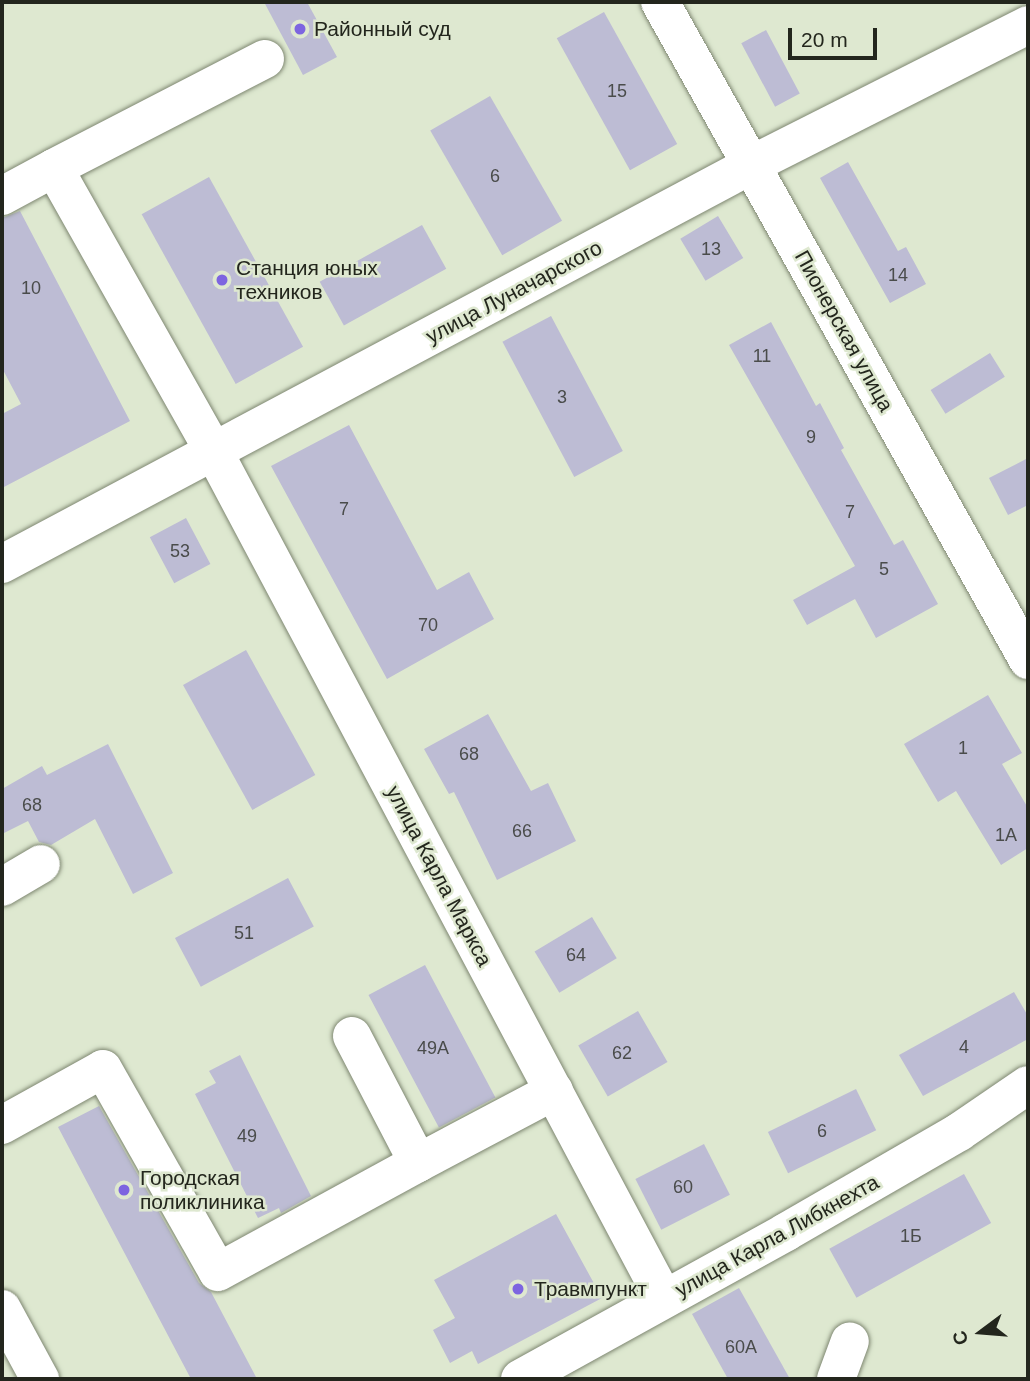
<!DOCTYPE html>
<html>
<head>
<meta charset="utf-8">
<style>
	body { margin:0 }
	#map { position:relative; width:1030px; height:1381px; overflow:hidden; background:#dee8d0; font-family:Helvetica,sans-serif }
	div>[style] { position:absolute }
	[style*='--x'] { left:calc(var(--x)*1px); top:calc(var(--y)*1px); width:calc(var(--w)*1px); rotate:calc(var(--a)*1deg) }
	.building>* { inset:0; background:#bdbcd4; transform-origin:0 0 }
	.roads { filter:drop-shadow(0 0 2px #7e8771) drop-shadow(0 0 2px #7e8771) }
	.minor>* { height:38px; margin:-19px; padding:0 19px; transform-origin:19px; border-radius:19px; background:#fff }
	.major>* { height:38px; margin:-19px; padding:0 19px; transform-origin:19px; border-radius:19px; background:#fff }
	.dots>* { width:19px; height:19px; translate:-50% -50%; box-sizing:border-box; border:4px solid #dee8d0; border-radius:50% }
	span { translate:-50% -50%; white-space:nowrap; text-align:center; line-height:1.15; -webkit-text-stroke:5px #dee8d0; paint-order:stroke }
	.number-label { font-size:18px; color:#4a4c4b }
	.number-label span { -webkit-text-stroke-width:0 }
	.poi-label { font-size:21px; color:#23261d }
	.left { translate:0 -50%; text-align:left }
	.street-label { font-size:21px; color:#23261d }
	.frame { position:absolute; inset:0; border:4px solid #23261d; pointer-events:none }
	.north { position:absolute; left:946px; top:1297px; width:70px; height:70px; -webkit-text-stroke:5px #dee8d0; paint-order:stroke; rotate:254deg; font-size:19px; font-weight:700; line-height:28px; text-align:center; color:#23261d }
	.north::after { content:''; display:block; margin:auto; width:24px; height:32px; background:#23261d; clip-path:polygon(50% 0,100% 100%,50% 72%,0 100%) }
	.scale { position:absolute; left:788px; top:28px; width:89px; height:32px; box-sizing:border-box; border:4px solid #23261d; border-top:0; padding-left:9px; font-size:21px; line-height:24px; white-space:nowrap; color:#23261d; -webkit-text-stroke:5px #dee8d0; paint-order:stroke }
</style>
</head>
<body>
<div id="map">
	<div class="building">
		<i style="clip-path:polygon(264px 2px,307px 2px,337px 57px,303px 75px)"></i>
		<i style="left:604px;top:12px;width:151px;height:54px;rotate:61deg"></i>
		<i style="left:766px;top:30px;width:72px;height:28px;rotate:62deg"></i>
		<i style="left:490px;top:96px;width:144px;height:69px;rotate:60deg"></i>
		<i style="clip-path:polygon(848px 162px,898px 251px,906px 247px,926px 284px,890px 303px,820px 178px)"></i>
		<i style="left:209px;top:177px;width:194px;height:77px;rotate:61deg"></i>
		<i style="clip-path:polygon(20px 211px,130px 421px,2px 488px,2px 414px,21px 404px,2px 368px,2px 218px)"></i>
		<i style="left:718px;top:216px;width:49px;height:44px;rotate:59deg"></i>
		<i style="left:422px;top:225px;width:50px;height:117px;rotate:61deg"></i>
		<i style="left:551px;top:316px;width:153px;height:55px;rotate:62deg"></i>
		<i style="clip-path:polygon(771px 322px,816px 406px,820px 403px,844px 448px,841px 450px,894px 545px,903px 540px,938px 604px,876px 638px,855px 599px,807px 625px,793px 600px,855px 566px,729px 345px)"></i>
		<i style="left:990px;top:353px;width:28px;height:70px;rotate:58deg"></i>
		<i style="clip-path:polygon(349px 425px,437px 590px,469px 572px,494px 619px,387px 679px,271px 466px)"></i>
		<i style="clip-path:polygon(1028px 458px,1028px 505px,1008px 515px,989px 478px)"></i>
		<i style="left:186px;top:518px;width:52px;height:41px;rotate:62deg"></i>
		<i style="left:246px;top:650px;width:143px;height:72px;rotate:61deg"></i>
		<i style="clip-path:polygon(988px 695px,1022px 753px,1002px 764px,1028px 808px,1028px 848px,1001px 865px,956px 791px,938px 802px,904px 744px)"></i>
		<i style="clip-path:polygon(488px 714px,531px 791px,548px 783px,576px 841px,497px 880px,454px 792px,449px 794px,424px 749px)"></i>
		<i style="clip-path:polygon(108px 744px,173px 873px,133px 894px,95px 819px,51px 845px,39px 842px,28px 821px,2px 834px,2px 789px,42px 766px,47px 775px)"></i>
		<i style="left:288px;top:878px;width:55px;height:128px;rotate:62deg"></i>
		<i style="left:592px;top:917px;width:48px;height:67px;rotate:59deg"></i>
		<i style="left:425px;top:965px;width:150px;height:64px;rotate:62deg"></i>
		<i style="clip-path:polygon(1014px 992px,1028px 1016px,1028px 1039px,923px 1096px,899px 1055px)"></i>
		<i style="left:638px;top:1011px;width:59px;height:69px;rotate:60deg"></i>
		<i style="clip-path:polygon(240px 1055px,311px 1196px,281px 1213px,279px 1208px,258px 1218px,195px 1094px,216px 1083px,209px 1071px)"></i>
		<i style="left:856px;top:1089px;width:46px;height:98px;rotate:64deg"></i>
		<i style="clip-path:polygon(99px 1106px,199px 1283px,211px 1292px,257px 1379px,191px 1379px,58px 1127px)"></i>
		<i style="left:704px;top:1144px;width:57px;height:77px;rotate:63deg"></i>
		<i style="left:964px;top:1174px;width:56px;height:154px;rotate:61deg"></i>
		<i style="clip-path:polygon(556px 1214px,602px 1298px,478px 1364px,472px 1351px,450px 1363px,433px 1330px,455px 1318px,434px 1280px)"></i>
		<i style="clip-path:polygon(739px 1288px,790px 1379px,728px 1379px,692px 1314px)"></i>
	</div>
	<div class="roads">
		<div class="minor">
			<i style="--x:660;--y:2;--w:754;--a:60.78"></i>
			<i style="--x:265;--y:59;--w:237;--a:152.7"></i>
			<i style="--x:54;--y:168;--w:326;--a:60.6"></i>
			<i style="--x:214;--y:452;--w:959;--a:62.02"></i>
			<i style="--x:2;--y:196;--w:59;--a:-28.3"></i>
			<i style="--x:2;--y:564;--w:849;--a:-28.04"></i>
			<i style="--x:751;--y:165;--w:310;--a:-26.8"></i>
			<i style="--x:2;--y:887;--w:45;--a:-30.5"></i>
			<i style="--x:352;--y:1036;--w:143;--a:62.5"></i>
			<i style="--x:418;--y:1163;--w:154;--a:-27.9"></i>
			<i style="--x:2;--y:1125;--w:115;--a:-29"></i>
			<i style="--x:103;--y:1069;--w:233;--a:60.5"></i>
			<i style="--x:218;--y:1272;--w:228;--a:-28.6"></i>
			<i style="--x:520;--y:1379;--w:304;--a:-28.9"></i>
			<i style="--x:786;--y:1232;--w:200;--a:-30"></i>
			<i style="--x:959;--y:1132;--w:83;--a:-34.3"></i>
			<i style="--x:836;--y:1379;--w:40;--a:-69.8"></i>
		</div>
		<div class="major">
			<i style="--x:2;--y:1309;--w:80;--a:61.5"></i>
		</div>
	</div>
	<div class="dots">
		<i style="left:300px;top:29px;background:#7d65e0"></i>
		<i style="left:222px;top:280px;background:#7d65e0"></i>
		<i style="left:124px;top:1190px;background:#7d65e0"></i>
		<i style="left:518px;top:1289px;background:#7d65e0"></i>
	</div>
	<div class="number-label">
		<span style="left:617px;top:91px">15</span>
		<span style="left:495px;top:176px">6</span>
		<span style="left:711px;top:249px">13</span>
		<span style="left:898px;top:275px">14</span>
		<span style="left:31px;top:288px">10</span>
		<span style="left:762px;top:356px">11</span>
		<span style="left:562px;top:397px">3</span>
		<span style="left:811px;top:437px">9</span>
		<span style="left:344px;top:509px">7</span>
		<span style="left:850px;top:512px">7</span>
		<span style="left:180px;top:551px">53</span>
		<span style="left:884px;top:569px">5</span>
		<span style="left:428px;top:625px">70</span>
		<span style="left:963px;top:748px">1</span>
		<span style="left:469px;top:754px">68</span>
		<span style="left:32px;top:805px">68</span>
		<span style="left:522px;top:831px">66</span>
		<span style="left:1006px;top:835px">1А</span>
		<span style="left:244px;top:933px">51</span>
		<span style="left:576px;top:955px">64</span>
		<span style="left:964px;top:1047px">4</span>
		<span style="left:433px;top:1048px">49А</span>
		<span style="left:622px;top:1053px">62</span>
		<span style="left:822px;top:1131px">6</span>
		<span style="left:247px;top:1136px">49</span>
		<span style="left:683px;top:1187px">60</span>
		<span style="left:911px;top:1236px">1Б</span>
		<span style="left:741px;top:1347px">60А</span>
	</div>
	<div class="poi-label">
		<span class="left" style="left:314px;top:29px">Районный суд</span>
		<span class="left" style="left:236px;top:280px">Станция юных<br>техников</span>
		<span class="left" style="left:140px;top:1190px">Городская<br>поликлиника</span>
		<span class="left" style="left:534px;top:1289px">Травмпункт</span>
	</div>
	<div class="street-label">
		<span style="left:514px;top:292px;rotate:-28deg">улица Луначарского</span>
		<span style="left:844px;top:331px;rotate:61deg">Пионерская улица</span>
		<span style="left:439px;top:876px;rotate:62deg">улица Карла Маркса</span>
		<span style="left:777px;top:1236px;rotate:-29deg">улица Карла Либкнехта</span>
	</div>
	<div class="frame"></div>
	<div class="north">С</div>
	<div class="scale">20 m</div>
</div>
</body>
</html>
